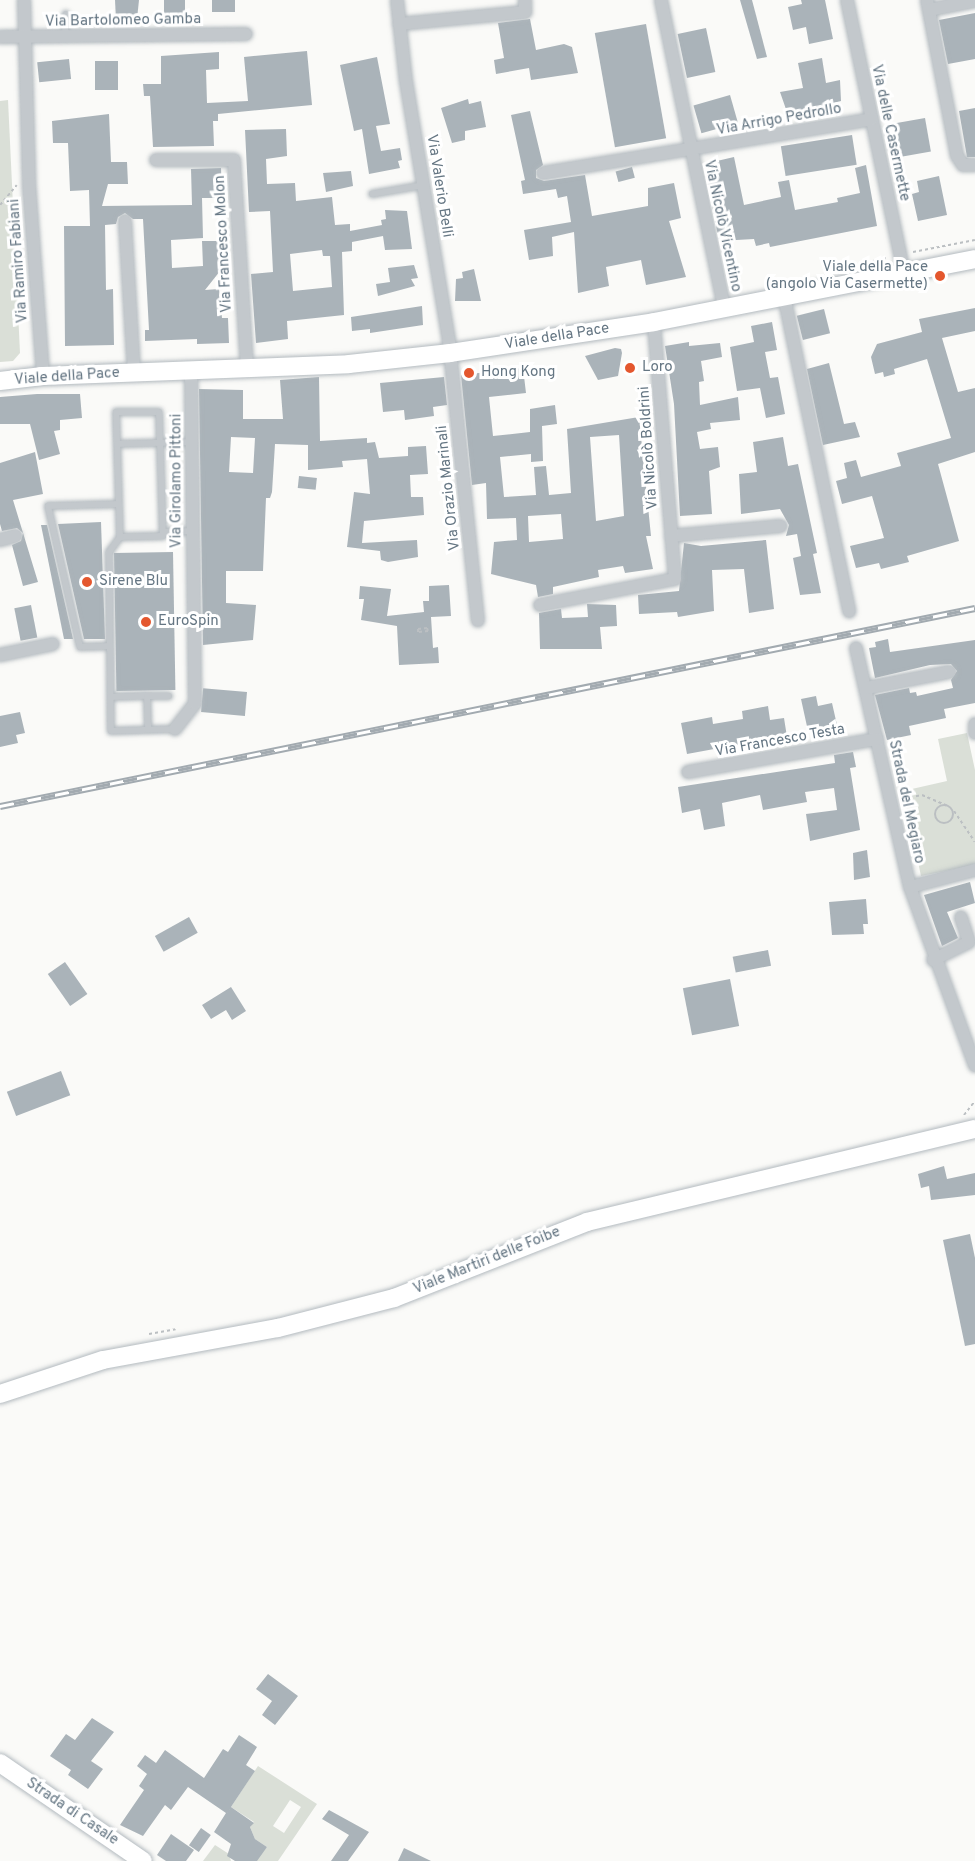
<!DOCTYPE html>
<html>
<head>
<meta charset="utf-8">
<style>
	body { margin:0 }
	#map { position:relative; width:975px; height:1861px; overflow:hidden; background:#fafaf8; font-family:Overpass,sans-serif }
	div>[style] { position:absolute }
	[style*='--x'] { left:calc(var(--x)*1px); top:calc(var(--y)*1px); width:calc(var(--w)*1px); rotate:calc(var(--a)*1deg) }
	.green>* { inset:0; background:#dadfd7 }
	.building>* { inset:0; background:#aab3b9; transform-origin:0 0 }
	.path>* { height:2px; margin-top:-1px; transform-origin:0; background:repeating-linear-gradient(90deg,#bbbfc2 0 3px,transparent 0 6px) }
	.path>.ring { margin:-1px; padding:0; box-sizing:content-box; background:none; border:2px solid #bbbfc2; border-radius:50% }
	.roads { filter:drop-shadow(0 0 2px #b3babf) drop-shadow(0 0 2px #b3babf) }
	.lane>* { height:6px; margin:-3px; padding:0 3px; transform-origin:3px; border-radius:3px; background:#c3c8cc }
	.street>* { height:12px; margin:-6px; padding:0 6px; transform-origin:6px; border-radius:6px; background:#c3c8cc }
	.secondary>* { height:18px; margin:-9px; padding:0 9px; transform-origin:9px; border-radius:9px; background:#fff }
	.rail>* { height:7px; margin-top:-3.5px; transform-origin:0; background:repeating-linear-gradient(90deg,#fff 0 14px,#a2aab0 0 28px); box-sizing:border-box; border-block:2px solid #a2aab0 }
	.dots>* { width:16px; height:16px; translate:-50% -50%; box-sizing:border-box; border:3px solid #fff; border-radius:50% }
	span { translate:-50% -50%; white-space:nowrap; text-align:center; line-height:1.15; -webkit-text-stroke:6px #fff; paint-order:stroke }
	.street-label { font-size:15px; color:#657683 }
	.poi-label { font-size:15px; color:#657683 }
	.right { translate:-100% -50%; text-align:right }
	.left { translate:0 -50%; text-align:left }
</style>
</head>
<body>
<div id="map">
	<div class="green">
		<i style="clip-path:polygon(8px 100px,20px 353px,13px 361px,0 362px,0 101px)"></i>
		<i style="clip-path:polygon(967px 733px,975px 770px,975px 865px,921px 876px,903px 791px,947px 781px,938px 739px)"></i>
		<i style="clip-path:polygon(evenodd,258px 1766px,317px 1804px,278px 1861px,254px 1861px,267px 1847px,255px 1839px,250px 1827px,254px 1822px,231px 1807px,258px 1766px,290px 1800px,301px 1807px,284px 1833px,273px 1826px,290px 1800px)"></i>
		<i style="clip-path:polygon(215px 1845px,229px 1854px,231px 1861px,203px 1861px)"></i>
	</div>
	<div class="building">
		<i style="clip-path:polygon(115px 0,139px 0,137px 19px,116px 20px)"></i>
		<i style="left:164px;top:0;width:21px;height:20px"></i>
		<i style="left:212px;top:0;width:23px;height:12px"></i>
		<i style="clip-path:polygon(740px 0,752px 0,767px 57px,757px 59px)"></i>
		<i style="clip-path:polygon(801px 0,825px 0,833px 39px,809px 44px,806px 27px,793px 30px,788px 7px,802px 4px)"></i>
		<i style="clip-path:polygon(975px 13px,975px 59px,948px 64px,939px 20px)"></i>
		<i style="clip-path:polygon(530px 19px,536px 50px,564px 44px,572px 47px,578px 73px,531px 80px,529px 68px,496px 74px,494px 60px,504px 58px,498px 23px)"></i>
		<i style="left:646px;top:24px;width:116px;height:52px;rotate:80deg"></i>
		<i style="left:706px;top:28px;width:45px;height:29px;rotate:78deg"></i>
		<i style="clip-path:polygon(307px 51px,312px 105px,218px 114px,218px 121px,213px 121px,214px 146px,153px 147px,150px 96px,144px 96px,143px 84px,161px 84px,161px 56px,219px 52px,219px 69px,206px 70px,207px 103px,248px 101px,244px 57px)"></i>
		<i style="clip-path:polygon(377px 57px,390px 124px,376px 126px,381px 151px,400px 148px,402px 160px,398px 161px,400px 168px,369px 174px,362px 129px,354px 131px,340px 65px)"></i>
		<i style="clip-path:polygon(822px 58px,826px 83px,840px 80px,841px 101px,788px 115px,780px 92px,803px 88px,798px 63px)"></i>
		<i style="left:69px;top:59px;width:20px;height:32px;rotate:84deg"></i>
		<i style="left:118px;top:61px;width:29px;height:23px;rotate:90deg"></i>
		<i style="left:730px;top:95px;width:29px;height:38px;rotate:74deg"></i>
		<i style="clip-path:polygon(468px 99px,469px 104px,481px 101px,486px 127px,465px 131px,465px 140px,452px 143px,441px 108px)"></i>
		<i style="clip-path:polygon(975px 108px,975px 157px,967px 157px,959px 111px)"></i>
		<i style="clip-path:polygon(530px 111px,543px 165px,536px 170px,536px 178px,544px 181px,585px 175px,592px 216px,648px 206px,648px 188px,674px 183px,681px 218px,669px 221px,686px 277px,646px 285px,641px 260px,606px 267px,609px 286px,578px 293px,574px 232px,552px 237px,553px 256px,529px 260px,524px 230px,571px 222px,567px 196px,558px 198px,556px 189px,523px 194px,521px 181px,525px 180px,511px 115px)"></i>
		<i style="clip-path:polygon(109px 114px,111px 162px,127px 162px,128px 184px,108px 184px,102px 206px,192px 205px,191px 169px,221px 168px,222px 198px,202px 198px,203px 238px,171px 240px,172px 268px,203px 266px,202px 241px,223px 241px,224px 266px,205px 290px,219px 289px,222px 318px,228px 318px,229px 343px,197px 344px,197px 339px,145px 341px,145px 330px,149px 330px,143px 219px,133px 219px,125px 213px,118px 217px,116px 224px,105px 225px,106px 290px,113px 289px,114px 345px,65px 346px,64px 226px,90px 226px,89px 190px,70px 191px,68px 143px,53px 143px,52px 121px)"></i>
		<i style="left:925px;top:118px;width:34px;height:33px;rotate:80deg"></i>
		<i style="clip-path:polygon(evenodd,286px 129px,287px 156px,266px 159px,267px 184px,295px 183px,296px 201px,332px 197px,335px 225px,350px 224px,350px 231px,382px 225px,381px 220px,386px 219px,385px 210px,407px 211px,412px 249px,385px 250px,383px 236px,352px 242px,352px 251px,342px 252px,344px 315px,287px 321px,288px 339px,256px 343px,251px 274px,273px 272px,270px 211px,249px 212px,245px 130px,286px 129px,322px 250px,323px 256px,330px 256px,332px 287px,293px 291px,290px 254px,322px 250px)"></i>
		<i style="left:852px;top:135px;width:30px;height:72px;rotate:81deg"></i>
		<i style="clip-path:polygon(734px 157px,744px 205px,781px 197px,778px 182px,789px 180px,795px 210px,838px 202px,837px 198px,860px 193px,855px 168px,866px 165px,877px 226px,770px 247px,769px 243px,756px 246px,754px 239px,719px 241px,704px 164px)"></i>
		<i style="left:632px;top:167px;width:11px;height:17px;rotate:75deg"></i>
		<i style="clip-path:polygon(351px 171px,353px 186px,326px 192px,323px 173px)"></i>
		<i style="clip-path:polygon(939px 176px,947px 215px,918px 221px,912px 194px,919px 192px,917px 181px)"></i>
		<i style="clip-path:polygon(414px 265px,418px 278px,411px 279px,415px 286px,378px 296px,376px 284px,390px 282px,388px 268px)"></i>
		<i style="clip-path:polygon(474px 269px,481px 301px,455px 301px,456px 279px,463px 278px,462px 272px)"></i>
		<i style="clip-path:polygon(422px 306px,423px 325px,370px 333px,370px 329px,352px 331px,351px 317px)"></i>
		<i style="clip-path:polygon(975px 308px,975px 331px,942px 338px,958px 392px,975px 388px,975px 452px,938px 464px,959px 541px,907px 556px,909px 562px,881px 569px,879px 563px,856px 568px,850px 546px,884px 538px,872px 496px,842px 504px,836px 481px,847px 478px,844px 463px,856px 460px,861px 477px,901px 466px,897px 453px,951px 438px,927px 359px,894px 369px,895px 374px,884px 377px,883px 372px,875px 374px,871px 357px,877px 344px,922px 332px,919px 319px)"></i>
		<i style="left:824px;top:309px;width:25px;height:28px;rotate:76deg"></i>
		<i style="clip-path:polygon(772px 322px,777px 350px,765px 352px,770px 378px,778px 377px,785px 414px,766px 418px,760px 388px,737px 391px,730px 347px,754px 342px,751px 326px)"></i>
		<i style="clip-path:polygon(689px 342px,689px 346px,720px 343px,722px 357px,701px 361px,704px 381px,699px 382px,700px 405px,738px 397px,740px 420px,710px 423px,711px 429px,697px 432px,700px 449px,718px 447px,720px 467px,709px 471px,712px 514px,680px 516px,674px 404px,665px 346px)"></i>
		<i style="clip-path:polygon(615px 348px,621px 349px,622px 353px,618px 376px,598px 380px,585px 356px)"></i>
		<i style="clip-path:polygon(829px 363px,844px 424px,855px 422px,860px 437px,823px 445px,807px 369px)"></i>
		<i style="clip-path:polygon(evenodd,523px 368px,526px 393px,489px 397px,493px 436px,530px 432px,530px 409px,555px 405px,557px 424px,542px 426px,543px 461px,531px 462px,531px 454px,500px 457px,504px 497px,536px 495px,534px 467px,546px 466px,549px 495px,571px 493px,567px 429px,639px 417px,651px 536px,646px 536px,653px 569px,625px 573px,623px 566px,598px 570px,599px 577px,553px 587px,553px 594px,538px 597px,536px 585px,491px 574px,494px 542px,517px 540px,516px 518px,487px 519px,486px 483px,472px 485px,461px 375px,523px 368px,619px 435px,624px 516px,596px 521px,590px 437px,619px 435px,523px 368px,561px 514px,563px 539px,529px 542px,528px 516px,561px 514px)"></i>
		<i style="clip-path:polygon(evenodd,319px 377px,320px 441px,367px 438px,367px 443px,375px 442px,379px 458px,408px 456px,408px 447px,426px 446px,428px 474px,410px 475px,411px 497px,423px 497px,424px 515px,364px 521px,362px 543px,417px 540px,418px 557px,388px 562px,381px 560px,380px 551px,347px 547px,354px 492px,370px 494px,367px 459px,342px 461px,343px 467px,308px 470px,308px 445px,275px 444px,272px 492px,270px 498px,266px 498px,263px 571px,226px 571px,226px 603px,256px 605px,253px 640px,203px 645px,199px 389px,243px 390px,243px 419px,283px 419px,280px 380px,319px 377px,231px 437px,255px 438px,253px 473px,229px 472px,231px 437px)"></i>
		<i style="clip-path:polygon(444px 377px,447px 405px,433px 407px,434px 416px,405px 420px,404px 410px,383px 412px,380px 383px)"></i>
		<i style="clip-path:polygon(37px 394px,80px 394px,82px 418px,60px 420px,60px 430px,54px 431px,60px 454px,39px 460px,30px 424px,0 424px,0 397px)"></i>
		<i style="clip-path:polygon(783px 437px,788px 466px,798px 464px,817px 553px,813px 554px,821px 593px,800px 595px,793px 558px,801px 556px,797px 534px,786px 536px,789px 525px,780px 509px,741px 514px,739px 474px,757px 472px,753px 442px)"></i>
		<i style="clip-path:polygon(35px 452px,43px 494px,13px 500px,38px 582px,23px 586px,12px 545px,21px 541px,23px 533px,17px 528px,2px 531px,0 524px,0 463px)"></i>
		<i style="left:299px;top:476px;width:18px;height:12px;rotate:6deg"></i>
		<i style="clip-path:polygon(101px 522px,105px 639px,84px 639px,58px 524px)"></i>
		<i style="clip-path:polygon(41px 525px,47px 525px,73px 639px,64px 639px)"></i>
		<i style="clip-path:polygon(766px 540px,774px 609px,749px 613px,744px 569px,712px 570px,714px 611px,678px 617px,677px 612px,639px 614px,638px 595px,679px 591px,684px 543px,701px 546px)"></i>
		<i style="left:173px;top:552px;width:138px;height:59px;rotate:89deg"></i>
		<i style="clip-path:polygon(449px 585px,451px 616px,431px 617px,433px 648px,438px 647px,439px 663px,399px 665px,397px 626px,361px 620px,364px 599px,359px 599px,360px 586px,391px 589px,387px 616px,424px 612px,423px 601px,429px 601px,429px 586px)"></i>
		<i style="clip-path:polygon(587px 604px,616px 605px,617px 626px,600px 627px,602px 649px,540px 649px,539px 613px,561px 609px,562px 618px,588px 617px)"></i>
		<i style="left:31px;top:605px;width:33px;height:17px;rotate:79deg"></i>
		<i style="clip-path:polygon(888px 639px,890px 652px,975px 640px,975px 703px,944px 709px,946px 718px,909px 726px,911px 735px,887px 740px,875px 695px,909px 688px,910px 693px,916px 692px,917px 696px,953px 688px,951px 680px,957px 671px,951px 664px,930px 665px,875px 678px,869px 648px,876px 647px,875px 642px)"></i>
		<i style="left:247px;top:692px;width:24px;height:44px;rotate:95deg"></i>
		<i style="clip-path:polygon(816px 696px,818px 706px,832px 703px,837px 725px,808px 731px,801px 699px)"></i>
		<i style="clip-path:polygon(768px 706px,770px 720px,784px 718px,787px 737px,774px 739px,775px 743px,764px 745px,763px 740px,687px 754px,681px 723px,712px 717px,713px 724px,743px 719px,742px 711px)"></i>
		<i style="clip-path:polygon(20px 712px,25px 733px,16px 735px,18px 743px,0 747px,0 716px)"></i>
		<i style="clip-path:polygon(853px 752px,856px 767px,850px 768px,860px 830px,810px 841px,806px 814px,837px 810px,834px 788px,805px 792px,807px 802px,763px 810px,760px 795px,722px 803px,725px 826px,704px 830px,700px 809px,682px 813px,678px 787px,835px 763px,834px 755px)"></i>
		<i style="clip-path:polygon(867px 850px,870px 877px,854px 880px,853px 853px)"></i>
		<i style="clip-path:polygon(970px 882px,975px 903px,947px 912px,958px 938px,942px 946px,924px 895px)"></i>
		<i style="clip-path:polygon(866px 899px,868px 924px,863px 924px,864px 934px,832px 935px,829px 902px)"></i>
		<i style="left:189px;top:917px;width:18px;height:39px;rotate:61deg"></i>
		<i style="left:768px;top:950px;width:16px;height:36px;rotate:79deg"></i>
		<i style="left:65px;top:962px;width:39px;height:21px;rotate:55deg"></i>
		<i style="left:730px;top:979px;width:48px;height:48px;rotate:79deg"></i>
		<i style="clip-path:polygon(231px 987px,246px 1011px,232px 1020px,226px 1010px,211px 1019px,202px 1005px)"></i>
		<i style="left:61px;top:1071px;width:26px;height:58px;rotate:69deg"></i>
		<i style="clip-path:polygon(944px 1166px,947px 1179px,975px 1173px,975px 1195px,931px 1200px,929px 1186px,921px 1188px,918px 1174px)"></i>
		<i style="clip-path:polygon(970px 1234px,975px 1258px,975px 1344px,965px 1346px,943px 1240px)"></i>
		<i style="clip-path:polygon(268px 1674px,298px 1696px,275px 1725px,262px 1715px,272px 1701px,256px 1689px)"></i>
		<i style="clip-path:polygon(92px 1718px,114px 1732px,91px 1761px,103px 1769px,88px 1789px,68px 1775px,71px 1770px,50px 1756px,66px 1734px,75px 1740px)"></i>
		<i style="clip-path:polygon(239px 1735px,257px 1747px,246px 1765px,255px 1771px,227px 1813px,231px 1807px,254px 1823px,250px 1827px,255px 1839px,267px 1847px,257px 1861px,235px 1861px,227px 1856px,231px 1844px,214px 1832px,226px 1813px,188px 1787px,171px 1810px,165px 1805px,143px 1836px,120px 1825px,144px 1790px,139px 1786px,147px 1774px,137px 1766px,145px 1755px,156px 1763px,165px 1750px,204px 1778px,223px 1749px,228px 1752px)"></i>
		<i style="clip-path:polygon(329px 1810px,369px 1832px,348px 1861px,331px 1861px,349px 1835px,322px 1819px)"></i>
		<i style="left:201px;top:1828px;width:12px;height:21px;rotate:35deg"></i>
		<i style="clip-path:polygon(171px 1834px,194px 1850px,186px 1861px,166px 1861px,157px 1855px)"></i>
		<i style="clip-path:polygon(404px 1848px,431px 1861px,398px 1861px)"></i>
	</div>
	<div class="path">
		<i style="--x:0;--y:205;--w:26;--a:-50"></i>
		<i style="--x:913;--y:252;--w:63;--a:-11"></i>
		<i style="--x:860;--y:264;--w:28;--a:-13"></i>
		<i style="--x:427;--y:628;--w:3;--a:72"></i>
		<i style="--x:428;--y:631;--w:10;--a:174"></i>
		<i style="--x:418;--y:632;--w:3;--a:-90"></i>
		<i style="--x:418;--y:629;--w:9;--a:-6"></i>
		<i style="--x:904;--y:798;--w:18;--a:-9"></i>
		<i style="--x:922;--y:795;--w:30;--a:23"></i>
		<i class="ring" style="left:935px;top:805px;width:16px;height:16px"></i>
		<i style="--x:954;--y:811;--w:37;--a:56"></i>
		<i style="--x:964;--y:1115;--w:18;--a:-52"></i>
		<i style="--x:149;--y:1334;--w:27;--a:-10"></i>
	</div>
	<div class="roads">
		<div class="lane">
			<i style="--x:65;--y:37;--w:23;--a:-88"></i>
			<i style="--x:372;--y:194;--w:53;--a:-9.8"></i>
			<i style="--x:116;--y:412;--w:43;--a:0"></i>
			<i style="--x:159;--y:412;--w:124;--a:88.2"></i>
			<i style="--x:163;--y:536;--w:43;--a:178.7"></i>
			<i style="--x:120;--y:537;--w:125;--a:-91.8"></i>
			<i style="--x:117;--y:444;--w:74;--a:-1.5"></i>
			<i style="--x:163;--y:532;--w:29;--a:-2"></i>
			<i style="--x:120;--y:537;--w:19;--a:126"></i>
			<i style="--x:109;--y:552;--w:179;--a:89.4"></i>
			<i style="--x:111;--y:731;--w:64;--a:-1.8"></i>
			<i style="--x:110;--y:646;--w:30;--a:178"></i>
			<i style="--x:80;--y:647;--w:145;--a:-102.8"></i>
			<i style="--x:48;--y:506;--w:70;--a:-1.6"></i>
			<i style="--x:147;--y:696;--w:22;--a:0"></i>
			<i style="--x:111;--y:697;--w:36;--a:-2"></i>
			<i style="--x:147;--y:696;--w:34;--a:88"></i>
		</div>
		<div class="street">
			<i style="--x:24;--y:0;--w:184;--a:88.4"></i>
			<i style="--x:29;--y:184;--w:193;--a:85.8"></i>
			<i style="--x:397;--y:0;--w:81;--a:83.7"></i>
			<i style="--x:406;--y:81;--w:264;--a:80.6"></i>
			<i style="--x:449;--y:341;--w:281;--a:84.1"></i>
			<i style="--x:661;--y:0;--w:314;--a:78.4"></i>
			<i style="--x:847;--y:0;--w:278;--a:78.2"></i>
			<i style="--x:927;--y:0;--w:159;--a:79.1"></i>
			<i style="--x:957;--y:156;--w:11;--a:56"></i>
			<i style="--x:963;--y:165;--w:12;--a:0"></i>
			<i style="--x:929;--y:10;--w:47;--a:-11.1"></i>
			<i style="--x:399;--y:24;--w:127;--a:-5.4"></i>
			<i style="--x:525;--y:12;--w:12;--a:-90"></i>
			<i style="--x:0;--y:37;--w:246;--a:-0.7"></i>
			<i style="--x:156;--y:160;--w:78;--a:0"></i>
			<i style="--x:234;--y:160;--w:208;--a:86.4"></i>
			<i style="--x:543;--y:173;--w:333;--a:-9.3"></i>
			<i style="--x:125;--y:221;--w:152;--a:86.6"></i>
			<i style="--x:784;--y:296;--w:322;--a:78.3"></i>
			<i style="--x:671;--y:536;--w:110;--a:-5.2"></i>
			<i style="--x:0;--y:540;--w:16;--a:-15"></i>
			<i style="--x:540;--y:605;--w:137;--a:-10.9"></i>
			<i style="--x:675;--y:579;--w:258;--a:-94.7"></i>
			<i style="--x:856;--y:648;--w:245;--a:77.3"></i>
			<i style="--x:910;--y:887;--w:190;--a:70"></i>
			<i style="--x:0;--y:655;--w:54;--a:-11.7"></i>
			<i style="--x:867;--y:688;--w:84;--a:-11"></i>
			<i style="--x:975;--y:724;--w:9;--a:90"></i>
			<i style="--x:175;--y:729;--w:33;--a:-52"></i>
			<i style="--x:195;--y:703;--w:333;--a:-90.7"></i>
			<i style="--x:688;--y:772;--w:192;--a:-9.9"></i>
			<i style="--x:910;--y:887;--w:67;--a:-14.7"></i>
			<i style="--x:933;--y:960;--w:40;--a:-26.6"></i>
			<i style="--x:969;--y:942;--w:26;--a:-108"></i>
		</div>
		<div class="secondary">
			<i style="--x:0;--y:381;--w:43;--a:-6.6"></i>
			<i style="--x:43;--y:376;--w:306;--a:-2.2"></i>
			<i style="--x:349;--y:364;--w:102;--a:-6.2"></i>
			<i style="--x:450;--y:353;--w:206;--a:-8.6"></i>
			<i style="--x:654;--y:322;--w:327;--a:-11.1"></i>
			<i style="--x:0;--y:1394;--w:108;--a:-18.3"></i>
			<i style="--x:103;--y:1360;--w:178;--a:-10.4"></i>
			<i style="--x:278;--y:1328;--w:120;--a:-14.5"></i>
			<i style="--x:394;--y:1298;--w:207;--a:-21.5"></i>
			<i style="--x:587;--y:1222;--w:399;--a:-13.5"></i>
			<i style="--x:0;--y:1763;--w:173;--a:34.4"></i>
		</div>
	</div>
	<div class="rail">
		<i style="--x:0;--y:806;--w:995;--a:-11.48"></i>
	</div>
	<div class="dots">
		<i style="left:940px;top:276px;background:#e4572e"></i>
		<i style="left:630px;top:368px;background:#e4572e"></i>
		<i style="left:469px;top:373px;background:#e4572e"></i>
		<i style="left:87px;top:582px;background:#e4572e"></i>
		<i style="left:146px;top:622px;background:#e4572e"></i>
	</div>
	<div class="street-label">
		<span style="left:123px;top:21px;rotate:-1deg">Via Bartolomeo Gamba</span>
		<span style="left:779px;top:120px;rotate:-10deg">Via Arrigo Pedrollo</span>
		<span style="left:890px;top:133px;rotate:78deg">Via delle Casermette</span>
		<span style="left:439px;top:186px;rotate:81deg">Via Valerio Belli</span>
		<span style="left:722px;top:226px;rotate:78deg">Via Nicolò Vicentino</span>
		<span style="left:224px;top:244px;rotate:-93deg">Via Francesco Molon</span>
		<span style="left:19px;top:261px;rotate:-94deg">Via Ramiro Fabiani</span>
		<span style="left:557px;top:337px;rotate:-9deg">Viale della Pace</span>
		<span style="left:67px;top:377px;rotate:-4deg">Viale della Pace</span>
		<span style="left:649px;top:448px;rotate:-94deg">Via Nicolò Boldrini</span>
		<span style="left:177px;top:481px;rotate:-90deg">Via Girolamo Pittoni</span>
		<span style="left:449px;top:488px;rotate:-96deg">Via Orazio Marinali</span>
		<span style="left:780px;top:741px;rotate:-10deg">Via Francesco Testa</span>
		<span style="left:906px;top:802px;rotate:78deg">Strada del Megiaro</span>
		<span style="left:487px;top:1261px;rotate:-22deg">Viale Martiri delle Foibe</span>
		<span style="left:72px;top:1812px;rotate:34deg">Strada di Casale</span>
	</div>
	<div class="poi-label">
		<span class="right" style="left:928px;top:276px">Viale della Pace<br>(angolo Via Casermette)</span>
		<span class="left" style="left:642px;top:368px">Loro</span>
		<span class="left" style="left:481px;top:373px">Hong Kong</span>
		<span class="left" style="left:99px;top:582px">Sirene Blu</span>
		<span class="left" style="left:158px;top:622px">EuroSpin</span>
	</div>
</div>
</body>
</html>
